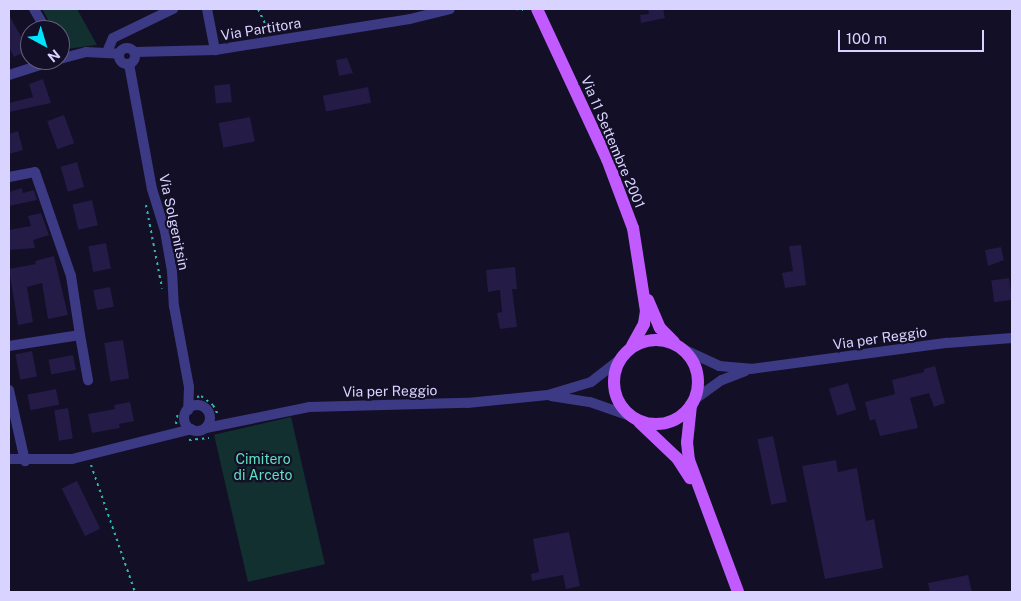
<!DOCTYPE html>
<html>
<head>
<meta charset="utf-8">
<style>
	body { margin:0 }
	#map { position:relative; width:1021px; height:601px; overflow:hidden; background:#130f26; font-family:"Public Sans",sans-serif }
	div>[style] { position:absolute }
	[style*='--x'] { left:calc(var(--x)*1px); top:calc(var(--y)*1px); width:calc(var(--w)*1px); rotate:calc(var(--a)*1deg) }
	.green>* { inset:0; background:#12302f; transform-origin:0 0 }
	.building>* { inset:0; background:#241b47; transform-origin:0 0 }
	.path>* { height:2px; margin-top:-1px; transform-origin:0; background:repeating-linear-gradient(90deg,#2fb8b0 0 2.5px,transparent 0 6.5px) }
	.minor>* { height:10px; margin:-5px; padding:0 5px; transform-origin:5px; border-radius:5px; background:#3d3a85 }
	.minor>.ring { margin:-5px; padding:0; box-sizing:content-box; background:none; border:10px solid #3d3a85; border-radius:50% }
	.major>* { height:12px; margin:-6px; padding:0 6px; transform-origin:6px; border-radius:6px; background:#c25bff }
	.major>.ring { margin:-6px; padding:0; box-sizing:content-box; background:none; border:12px solid #c25bff; border-radius:50% }
	span { translate:-50% -50%; white-space:nowrap; text-align:center; line-height:1.15; -webkit-text-stroke:4.5px #130f26; paint-order:stroke }
	.street-label { font-size:14px; color:#d9d4ff }
	.park-label { font-size:14px; color:#5fe0c0 }
	.frame { position:absolute; inset:0; border:10px solid #d9d4ff; pointer-events:none }
	.north { position:absolute; left:20px; top:20px; width:50px; height:50px; box-sizing:border-box; background:#130f26; border:1px solid #625e7d; border-radius:50%; rotate:141deg; font-size:14px; font-weight:700; line-height:20px; text-align:center; color:#d9d4ff }
	.north::after { content:''; display:block; margin:auto; width:18px; height:22px; background:#00e5ff; clip-path:polygon(50% 0,100% 100%,50% 72%,0 100%) }
	.scale { position:absolute; left:838px; top:30px; width:146px; height:22px; box-sizing:border-box; border:2px solid #d9d4ff; border-top:0; padding-left:6px; font-size:15px; line-height:18px; white-space:nowrap; color:#d9d4ff; -webkit-text-stroke:4px #130f26; paint-order:stroke }
</style>
</head>
<body>
<div id="map">
	<div class="green">
		<i style="clip-path:polygon(42px 9px,77px 9px,97px 45px,66px 49px,60px 41px,60px 30px,54px 30px)"></i>
		<i style="left:291px;top:417px;width:151px;height:79px;rotate:77deg"></i>
	</div>
	<div class="building">
		<i style="clip-path:polygon(648px 9px,663px 9px,665px 18px,641px 23px,640px 15px,649px 14px)"></i>
		<i style="clip-path:polygon(9px 15px,30px 53px,22px 57px,20px 54px,14px 57px,9px 47px)"></i>
		<i style="clip-path:polygon(347px 58px,353px 73px,339px 76px,336px 60px)"></i>
		<i style="clip-path:polygon(43px 79px,51px 103px,9px 112px,9px 103px,33px 97px,29px 84px)"></i>
		<i style="left:230px;top:84px;width:18px;height:16px;rotate:84deg"></i>
		<i style="left:368px;top:87px;width:16px;height:46px;rotate:79deg"></i>
		<i style="left:64px;top:115px;width:30px;height:18px;rotate:70deg"></i>
		<i style="left:250px;top:117px;width:25px;height:32px;rotate:79deg"></i>
		<i style="clip-path:polygon(18px 131px,23px 150px,9px 154px,9px 134px)"></i>
		<i style="left:77px;top:162px;width:26px;height:17px;rotate:74deg"></i>
		<i style="clip-path:polygon(22px 188px,23px 193px,34px 190px,37px 200px,9px 206px,9px 192px)"></i>
		<i style="left:92px;top:200px;width:26px;height:20px;rotate:77deg"></i>
		<i style="clip-path:polygon(41px 213px,49px 235px,33px 240px,35px 248px,9px 250px,9px 230px,31px 226px,28px 216px)"></i>
		<i style="left:106px;top:243px;width:26px;height:18px;rotate:79deg"></i>
		<i style="clip-path:polygon(801px 245px,806px 285px,785px 288px,782px 273px,793px 271px,789px 246px)"></i>
		<i style="clip-path:polygon(1001px 247px,1004px 260px,988px 266px,985px 250px)"></i>
		<i style="clip-path:polygon(54px 256px,68px 315px,48px 319px,42px 283px,27px 287px,33px 322px,18px 325px,9px 269px,36px 264px,35px 261px)"></i>
		<i style="clip-path:polygon(515px 267px,517px 289px,512px 289px,517px 327px,500px 329px,497px 313px,502px 312px,500px 290px,488px 292px,486px 270px)"></i>
		<i style="left:1009px;top:278px;width:22px;height:18px;rotate:82deg"></i>
		<i style="left:110px;top:287px;width:20px;height:17px;rotate:79deg"></i>
		<i style="left:123px;top:340px;width:39px;height:19px;rotate:81deg"></i>
		<i style="left:32px;top:351px;width:26px;height:17px;rotate:79deg"></i>
		<i style="left:73px;top:355px;width:15px;height:25px;rotate:79deg"></i>
		<i style="clip-path:polygon(935px 366px,945px 403px,934px 407px,929px 393px,910px 398px,918px 428px,880px 436px,875px 419px,870px 421px,865px 402px,895px 394px,892px 380px,924px 372px,924px 369px)"></i>
		<i style="left:848px;top:383px;width:28px;height:20px;rotate:73deg"></i>
		<i style="left:56px;top:389px;width:16px;height:29px;rotate:79deg"></i>
		<i style="clip-path:polygon(130px 402px,134px 421px,119px 424px,120px 428px,92px 433px,88px 414px,115px 409px,114px 405px)"></i>
		<i style="left:68px;top:408px;width:31px;height:14px;rotate:81deg"></i>
		<i style="left:773px;top:436px;width:67px;height:16px;rotate:78deg"></i>
		<i style="clip-path:polygon(836px 460px,838px 472px,857px 468px,866px 521px,874px 519px,883px 568px,825px 579px,802px 466px)"></i>
		<i style="left:77px;top:481px;width:53px;height:17px;rotate:64deg"></i>
		<i style="clip-path:polygon(569px 532px,580px 586px,566px 589px,563px 575px,532px 581px,531px 574px,539px 572px,533px 539px)"></i>
		<i style="clip-path:polygon(968px 575px,972px 592px,930px 592px,928px 583px)"></i>
	</div>
	<div class="path">
		<i style="--x:258;--y:9;--w:25;--a:64"></i>
		<i style="--x:516;--y:9;--w:7;--a:8"></i>
		<i style="--x:146;--y:205;--w:85;--a:79.1"></i>
		<i style="--x:197;--y:397;--w:4;--a:-14"></i>
		<i style="--x:201;--y:396;--w:15;--a:37"></i>
		<i style="--x:213;--y:405;--w:11;--a:63"></i>
		<i style="--x:176;--y:424;--w:12;--a:-81"></i>
		<i style="--x:189;--y:440;--w:20;--a:-6"></i>
		<i style="--x:91;--y:465;--w:134;--a:70.9"></i>
	</div>
	<div class="minor">
		<i style="--x:34;--y:9;--w:24;--a:60"></i>
		<i style="--x:207;--y:9;--w:42;--a:79"></i>
		<i class="ring" style="left:119px;top:48px;width:6px;height:6px"></i>
		<i style="--x:107;--y:52;--w:15;--a:-67"></i>
		<i style="--x:113;--y:38;--w:67;--a:-25.8"></i>
		<i style="--x:135;--y:52;--w:80;--a:-1.4"></i>
		<i style="--x:215;--y:50;--w:197;--a:-9"></i>
		<i style="--x:410;--y:19;--w:41;--a:-14"></i>
		<i style="--x:60;--y:59;--w:27;--a:-15"></i>
		<i style="--x:86;--y:52;--w:33;--a:3"></i>
		<i style="--x:129;--y:64;--w:127;--a:79.6"></i>
		<i style="--x:152;--y:189;--w:44;--a:72.8"></i>
		<i style="--x:165;--y:231;--w:41;--a:80.1"></i>
		<i style="--x:172;--y:271;--w:35;--a:87"></i>
		<i style="--x:174;--y:306;--w:82;--a:79.5"></i>
		<i style="--x:189;--y:387;--w:23;--a:92"></i>
		<i style="--x:9;--y:75;--w:49;--a:-17.7"></i>
		<i style="--x:9;--y:177;--w:26;--a:-11"></i>
		<i style="--x:35;--y:172;--w:110;--a:70.9"></i>
		<i style="--x:71;--y:276;--w:60;--a:81.3"></i>
		<i style="--x:80;--y:335;--w:72;--a:171.2"></i>
		<i style="--x:80;--y:335;--w:46;--a:79.9"></i>
		<i style="--x:683;--y:349;--w:40;--a:25"></i>
		<i style="--x:719;--y:366;--w:32;--a:5"></i>
		<i style="--x:751;--y:369;--w:198;--a:-7.6"></i>
		<i style="--x:947;--y:343;--w:65;--a:-4.4"></i>
		<i style="--x:9;--y:390;--w:73;--a:77.3"></i>
		<i style="--x:551;--y:396;--w:39;--a:9"></i>
		<i style="--x:590;--y:402;--w:42;--a:19.3"></i>
		<i style="--x:694;--y:400;--w:34;--a:-36"></i>
		<i style="--x:722;--y:380;--w:25;--a:-21"></i>
		<i class="ring" style="left:184px;top:405px;width:16px;height:16px"></i>
		<i style="--x:206;--y:428;--w:105;--a:-11.5"></i>
		<i style="--x:309;--y:407;--w:158;--a:-1.5"></i>
		<i style="--x:467;--y:403;--w:81;--a:-5.6"></i>
		<i style="--x:548;--y:395;--w:45;--a:-16.8"></i>
		<i style="--x:591;--y:382;--w:37;--a:-38"></i>
		<i style="--x:9;--y:459;--w:63;--a:0"></i>
		<i style="--x:72;--y:459;--w:123;--a:-14.1"></i>
	</div>
	<div class="major">
		<i style="--x:537;--y:9;--w:166;--a:65"></i>
		<i style="--x:607;--y:159;--w:74;--a:69.4"></i>
		<i style="--x:633;--y:228;--w:84;--a:81.1"></i>
		<i style="--x:646;--y:311;--w:13;--a:99"></i>
		<i style="--x:644;--y:324;--w:25;--a:119"></i>
		<i style="--x:648;--y:300;--w:30;--a:67"></i>
		<i style="--x:660;--y:328;--w:20;--a:45"></i>
		<i class="ring" style="left:614px;top:340px;width:72px;height:72px"></i>
		<i style="--x:691;--y:405;--w:37;--a:96"></i>
		<i style="--x:687;--y:442;--w:18;--a:84"></i>
		<i style="--x:689;--y:460;--w:141;--a:69.6"></i>
		<i style="--x:640;--y:423;--w:51;--a:43.4"></i>
		<i style="--x:677;--y:458;--w:24;--a:57"></i>
	</div>
	<div class="street-label">
		<span style="left:261px;top:29px;rotate:-9deg">Via Partitora</span>
		<span style="left:613px;top:142px;rotate:67deg">Via 11 Settembre 2001</span>
		<span style="left:174px;top:222px;rotate:78deg">Via Solgenitsin</span>
		<span style="left:880px;top:338px;rotate:-8deg">Via per Reggio</span>
		<span style="left:390px;top:391px;rotate:-1deg">Via per Reggio</span>
	</div>
	<div class="park-label">
		<span style="left:263px;top:467px">Cimitero<br>di Arceto</span>
	</div>
	<div class="frame"></div>
	<div class="north">N</div>
	<div class="scale">100 m</div>
</div>
</body>
</html>
